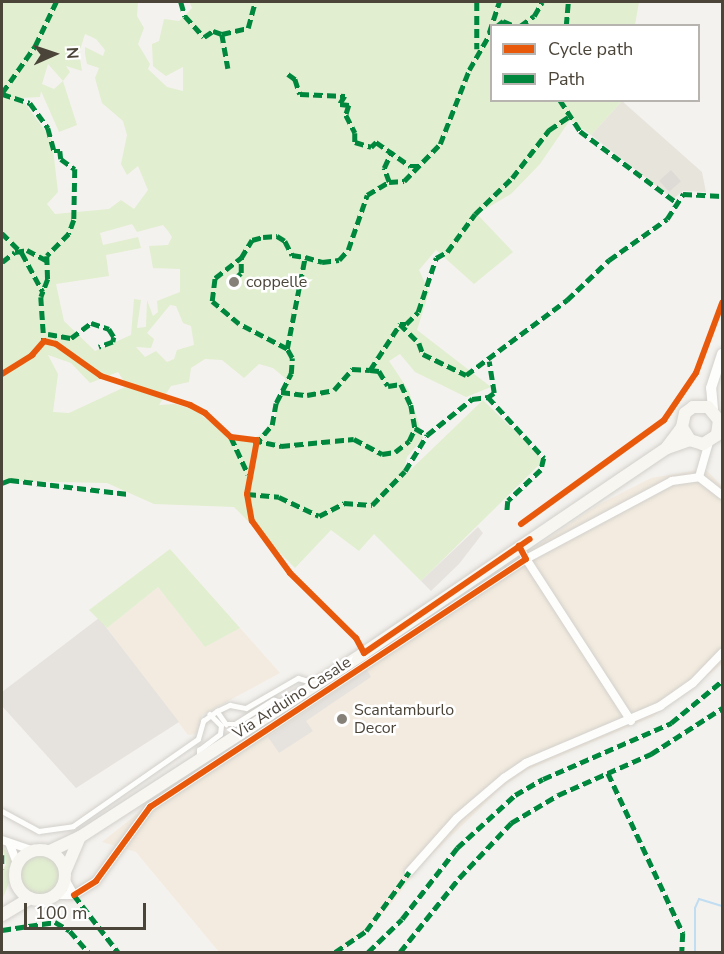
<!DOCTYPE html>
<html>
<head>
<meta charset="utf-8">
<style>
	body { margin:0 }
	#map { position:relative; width:724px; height:954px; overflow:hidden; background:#f4f2ee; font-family:"Nunito Sans",sans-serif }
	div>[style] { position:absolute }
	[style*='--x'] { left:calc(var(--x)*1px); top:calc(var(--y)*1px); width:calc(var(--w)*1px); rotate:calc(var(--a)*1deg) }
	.residential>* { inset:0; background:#e7e4dc }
	.commercial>* { inset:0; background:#f3ebdf }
	.industrial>* { inset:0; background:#e6e2de }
	.green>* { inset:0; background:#e1eecf }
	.round { border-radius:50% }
	.parking>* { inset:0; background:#e6e3df }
	.stream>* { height:2px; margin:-1px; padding:0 1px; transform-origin:1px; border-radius:1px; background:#c0ddf1 }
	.building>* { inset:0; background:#dedbd6; transform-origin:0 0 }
	.roads { filter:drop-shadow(0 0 2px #d2d0cb) drop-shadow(0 0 2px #d2d0cb) }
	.service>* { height:4.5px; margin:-2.25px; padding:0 2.25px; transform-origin:2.25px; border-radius:2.25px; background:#fdfdfc }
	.minor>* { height:8px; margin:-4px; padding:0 4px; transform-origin:4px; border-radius:4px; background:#fdfdfc }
	.tertiary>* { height:10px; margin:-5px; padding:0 5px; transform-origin:5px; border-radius:5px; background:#fdfdfc }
	.secondary>* { height:12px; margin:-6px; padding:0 6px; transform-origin:6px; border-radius:6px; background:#f7f6f1 }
	.secondary>.ring { margin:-6px; padding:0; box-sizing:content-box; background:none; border:12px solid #f7f6f1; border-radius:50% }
	.quiet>* { height:4.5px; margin-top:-2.25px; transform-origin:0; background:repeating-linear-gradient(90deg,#00873e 0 9px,transparent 0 13.5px) }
	.cycleway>* { height:6px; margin:-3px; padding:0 3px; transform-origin:3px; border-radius:3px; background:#e8590c }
	.dots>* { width:16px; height:16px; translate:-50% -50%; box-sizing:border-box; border:3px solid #fff; border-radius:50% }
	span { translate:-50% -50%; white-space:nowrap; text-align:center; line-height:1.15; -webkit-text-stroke:5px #fff; paint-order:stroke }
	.poi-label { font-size:16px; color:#4b4439 }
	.left { translate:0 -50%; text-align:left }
	.street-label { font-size:16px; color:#4b4439 }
	.frame { position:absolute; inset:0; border:3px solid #4b4439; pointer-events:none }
	.legend { position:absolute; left:490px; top:24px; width:210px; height:78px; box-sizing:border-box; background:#fff; border:2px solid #b7b4b0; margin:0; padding:8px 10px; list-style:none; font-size:18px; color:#4b4439 }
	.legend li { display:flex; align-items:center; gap:12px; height:30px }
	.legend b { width:30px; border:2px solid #b7b4b0 }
	.north { position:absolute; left:24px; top:24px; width:60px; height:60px; -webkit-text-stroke:4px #fff; paint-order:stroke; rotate:87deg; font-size:16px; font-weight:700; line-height:24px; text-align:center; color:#4b4439 }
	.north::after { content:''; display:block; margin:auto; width:21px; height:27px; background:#4b4439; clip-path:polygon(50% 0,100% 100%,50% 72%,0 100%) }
	.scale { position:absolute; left:24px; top:903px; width:122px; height:27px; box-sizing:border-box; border:3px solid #4b4439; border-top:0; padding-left:8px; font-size:18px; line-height:21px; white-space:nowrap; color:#4b4439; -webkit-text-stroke:4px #fff; paint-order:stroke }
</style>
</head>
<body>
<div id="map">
	<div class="residential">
		<i style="clip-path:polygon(622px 101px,702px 172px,706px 192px,683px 191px,673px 199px,591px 135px)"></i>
	</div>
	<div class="commercial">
		<i style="clip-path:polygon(705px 469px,722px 486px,722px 664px,652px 717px,527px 770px,502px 787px,424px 862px,375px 924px,341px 952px,219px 952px,136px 852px,102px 842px,147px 806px,598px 505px,651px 478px)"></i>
		<i style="clip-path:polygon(158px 587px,205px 647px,240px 628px,280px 673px,202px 715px,196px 734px,188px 735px,107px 628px)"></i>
	</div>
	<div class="industrial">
		<i style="clip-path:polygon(99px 618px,179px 722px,76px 788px,2px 706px,2px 692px)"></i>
	</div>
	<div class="green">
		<i style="clip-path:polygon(evenodd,2px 2px,138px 2px,137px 16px,144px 28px,138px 44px,150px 64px,148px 69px,167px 87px,183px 91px,183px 67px,166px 76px,159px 71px,153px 66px,152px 44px,159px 41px,164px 19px,179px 21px,192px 8px,190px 3px,181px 2px,639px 2px,635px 25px,492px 26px,492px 100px,622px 101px,591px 135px,570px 120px,540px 164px,511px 194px,477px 214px,513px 252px,474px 284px,436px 250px,419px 270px,429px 292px,417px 330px,491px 387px,466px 397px,415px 372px,400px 354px,389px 361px,409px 391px,423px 438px,407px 457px,402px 478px,483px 400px,544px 460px,421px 581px,374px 534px,359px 551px,331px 530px,295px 568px,234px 507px,154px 504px,107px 483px,12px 481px,2px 485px,2px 2px,85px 34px,96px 39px,105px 50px,103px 56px,85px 47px,85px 54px,87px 64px,99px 68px,95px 78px,102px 103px,123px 121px,127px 135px,121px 164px,127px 175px,138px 166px,148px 190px,134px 209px,121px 200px,109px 209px,55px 214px,47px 204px,58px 192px,52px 140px,21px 98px,40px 97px,41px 91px,59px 132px,77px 125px,63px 81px,70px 72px,66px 66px,82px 71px,79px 53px,85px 34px,2px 2px,48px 64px,63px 81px,54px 89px,42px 84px,48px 64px,2px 2px,132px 224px,137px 232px,163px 225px,168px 231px,172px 237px,168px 245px,149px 246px,153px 268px,180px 269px,180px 292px,157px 301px,158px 312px,153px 316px,147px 300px,146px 327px,137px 328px,141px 300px,134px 299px,131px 335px,95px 351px,64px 321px,56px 284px,109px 276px,106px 255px,141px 248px,138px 237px,103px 245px,100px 233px,132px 224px,2px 2px,170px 305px,176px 306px,183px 323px,191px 326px,194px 345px,177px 350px,174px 359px,167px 362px,156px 351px,145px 357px,136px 347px,151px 348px,154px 339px,147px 333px,170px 305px,2px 2px,48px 355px,71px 363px,90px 383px,118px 372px,127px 386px,69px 413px,53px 412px,58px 374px,48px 355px,2px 2px,205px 359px,222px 360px,244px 378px,259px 364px,273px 368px,285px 378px,285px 390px,276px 400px,275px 418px,260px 435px,252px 439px,230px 438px,195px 410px,175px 404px,159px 405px,171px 386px,189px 382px,191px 368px,205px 359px)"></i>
		<i style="clip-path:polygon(170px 549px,185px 566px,240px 628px,205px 647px,158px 587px,107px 628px,89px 610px)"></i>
		<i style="clip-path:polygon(2px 845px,12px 860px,9px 883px,2px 900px,2px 872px,6px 864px)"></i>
		<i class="round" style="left:19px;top:855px;width:40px;height:40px"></i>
	</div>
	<div class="parking">
		<i style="clip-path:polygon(478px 527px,483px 533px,459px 564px,431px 591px,421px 581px)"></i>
		<i style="clip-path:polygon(367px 670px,371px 677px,306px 721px,313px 731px,279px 753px,268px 737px)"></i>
	</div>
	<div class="stream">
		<i style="--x:695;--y:952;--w:44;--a:-90"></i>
		<i style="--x:695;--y:908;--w:10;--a:-66"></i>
		<i style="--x:699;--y:899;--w:24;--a:17"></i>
	</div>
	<div class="building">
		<i style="left:671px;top:170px;width:15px;height:16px;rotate:48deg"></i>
	</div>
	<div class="roads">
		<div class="service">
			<i style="--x:217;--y:711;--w:16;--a:55"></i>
			<i style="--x:226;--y:724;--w:9;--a:0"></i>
			<i style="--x:235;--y:724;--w:45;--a:-32.3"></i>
			<i style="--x:273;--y:700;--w:11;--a:10"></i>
			<i style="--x:199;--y:757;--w:7;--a:-90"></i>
			<i style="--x:199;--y:750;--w:26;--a:-37"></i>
			<i style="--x:220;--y:734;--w:8;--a:-83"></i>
			<i style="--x:221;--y:726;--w:16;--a:-135"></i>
			<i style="--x:2;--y:811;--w:42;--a:28.4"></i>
			<i style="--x:39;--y:831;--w:34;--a:-8"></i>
			<i style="--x:73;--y:826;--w:152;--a:-34.8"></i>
			<i style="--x:198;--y:739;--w:19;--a:-74"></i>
			<i style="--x:203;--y:721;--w:17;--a:-36"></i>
			<i style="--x:217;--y:711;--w:14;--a:-25"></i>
			<i style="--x:230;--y:705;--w:16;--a:11"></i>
			<i style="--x:246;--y:708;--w:60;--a:-30"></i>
			<i style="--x:298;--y:678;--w:18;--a:16"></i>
		</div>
		<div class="minor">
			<i style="--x:699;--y:477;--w:36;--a:-74"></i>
			<i style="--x:631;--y:721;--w:193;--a:-122.9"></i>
			<i style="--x:526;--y:559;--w:166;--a:-28.1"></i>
			<i style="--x:672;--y:481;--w:27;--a:-8"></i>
			<i style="--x:699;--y:477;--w:29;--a:38"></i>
			<i style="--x:2;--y:840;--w:31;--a:19"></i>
			<i style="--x:10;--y:845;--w:19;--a:69"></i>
			<i style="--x:409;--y:872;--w:72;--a:-48.4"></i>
			<i style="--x:457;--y:818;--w:62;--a:-40.4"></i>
			<i style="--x:504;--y:778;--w:27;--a:-34"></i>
			<i style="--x:526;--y:763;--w:146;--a:-23"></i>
			<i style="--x:660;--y:706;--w:40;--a:-34.9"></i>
			<i style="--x:693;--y:683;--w:42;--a:-46"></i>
			<i style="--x:65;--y:879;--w:18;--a:61"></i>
			<i style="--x:54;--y:895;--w:20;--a:0"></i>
			<i style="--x:74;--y:895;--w:26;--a:-32"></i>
			<i style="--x:96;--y:881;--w:92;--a:-53.9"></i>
			<i style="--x:150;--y:807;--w:450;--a:-33.4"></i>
			<i style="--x:526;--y:559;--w:15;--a:-118"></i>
		</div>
		<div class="tertiary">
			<i style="--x:713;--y:409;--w:21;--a:-95"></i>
			<i style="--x:711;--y:388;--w:36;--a:-72"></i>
		</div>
		<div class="secondary">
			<i style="--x:667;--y:447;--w:25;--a:-53"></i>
			<i style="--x:682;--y:427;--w:14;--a:-78"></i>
			<i style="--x:685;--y:413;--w:10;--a:-37"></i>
			<i style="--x:693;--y:407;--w:15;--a:0"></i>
			<i style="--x:708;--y:407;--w:17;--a:50"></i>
			<i style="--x:719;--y:420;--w:15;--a:98"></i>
			<i style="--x:717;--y:435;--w:17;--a:147"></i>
			<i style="--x:703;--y:444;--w:14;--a:-163"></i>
			<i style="--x:690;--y:440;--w:15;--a:-122"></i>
			<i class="ring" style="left:15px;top:850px;width:38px;height:38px"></i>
			<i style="--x:50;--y:851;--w:33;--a:-25"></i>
			<i style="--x:80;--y:837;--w:338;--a:-32.9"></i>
			<i style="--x:364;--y:653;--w:366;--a:-34.1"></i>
			<i style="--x:667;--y:448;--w:24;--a:-19"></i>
			<i style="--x:65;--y:872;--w:38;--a:-67"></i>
			<i style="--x:2;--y:915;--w:33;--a:-31"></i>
		</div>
	</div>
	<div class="quiet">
		<i style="--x:181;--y:2;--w:15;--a:74"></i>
		<i style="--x:185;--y:16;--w:28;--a:48"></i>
		<i style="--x:204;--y:37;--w:11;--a:-34"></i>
		<i style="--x:213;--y:31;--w:9;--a:18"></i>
		<i style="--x:222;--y:34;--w:27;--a:-13"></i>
		<i style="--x:248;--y:28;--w:27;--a:-75"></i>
		<i style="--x:477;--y:2;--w:47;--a:90"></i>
		<i style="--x:497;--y:26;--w:8;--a:-40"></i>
		<i style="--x:503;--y:21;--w:13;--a:23"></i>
		<i style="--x:520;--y:26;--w:17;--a:-36"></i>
		<i style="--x:534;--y:16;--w:16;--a:-60"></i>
		<i style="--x:566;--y:26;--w:24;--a:-85"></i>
		<i style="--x:489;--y:33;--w:33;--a:-72"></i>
		<i style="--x:222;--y:34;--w:35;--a:80"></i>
		<i style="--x:288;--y:74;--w:9;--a:36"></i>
		<i style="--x:295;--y:79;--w:16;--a:72"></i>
		<i style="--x:300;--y:94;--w:45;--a:2.5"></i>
		<i style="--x:345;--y:96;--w:9;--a:122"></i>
		<i style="--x:340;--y:104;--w:9;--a:6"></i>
		<i style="--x:349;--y:105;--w:10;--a:107"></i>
		<i style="--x:346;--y:115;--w:20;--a:63"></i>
		<i style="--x:355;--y:133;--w:9;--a:90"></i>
		<i style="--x:355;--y:142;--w:17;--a:17"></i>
		<i style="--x:371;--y:147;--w:7;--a:-45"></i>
		<i style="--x:376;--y:142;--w:42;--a:35.2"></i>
		<i style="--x:410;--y:166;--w:8;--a:0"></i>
		<i style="--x:2;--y:93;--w:57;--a:-54.9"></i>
		<i style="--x:35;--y:46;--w:49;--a:-64.5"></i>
		<i style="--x:2;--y:94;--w:29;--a:18"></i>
		<i style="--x:30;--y:103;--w:31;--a:54"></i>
		<i style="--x:48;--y:128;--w:24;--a:75"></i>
		<i style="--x:54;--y:151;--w:6;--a:0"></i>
		<i style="--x:60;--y:151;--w:8;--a:83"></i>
		<i style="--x:61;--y:159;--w:17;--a:36"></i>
		<i style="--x:75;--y:169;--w:51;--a:91.1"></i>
		<i style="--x:74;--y:220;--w:15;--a:110"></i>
		<i style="--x:69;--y:234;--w:31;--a:135"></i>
		<i style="--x:47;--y:256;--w:23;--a:88"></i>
		<i style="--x:48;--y:279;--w:19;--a:111"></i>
		<i style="--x:41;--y:297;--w:44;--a:86.1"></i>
		<i style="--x:560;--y:100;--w:37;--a:57"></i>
		<i style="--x:580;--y:131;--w:119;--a:36.5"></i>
		<i style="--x:389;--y:182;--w:15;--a:-110"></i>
		<i style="--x:384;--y:168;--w:19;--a:-65"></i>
		<i style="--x:2;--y:233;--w:28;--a:45"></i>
		<i style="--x:22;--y:253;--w:44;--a:61.7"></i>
		<i style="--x:2;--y:262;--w:16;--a:-38"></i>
		<i style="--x:15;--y:252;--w:12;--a:-9"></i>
		<i style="--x:27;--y:250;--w:24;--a:28"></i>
		<i style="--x:234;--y:279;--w:9;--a:-41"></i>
		<i style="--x:241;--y:273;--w:15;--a:-90"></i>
		<i style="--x:400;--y:324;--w:6;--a:0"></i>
		<i style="--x:406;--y:324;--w:17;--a:-45"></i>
		<i style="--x:418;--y:312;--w:57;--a:-71.6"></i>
		<i style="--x:436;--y:258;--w:13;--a:-29"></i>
		<i style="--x:447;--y:252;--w:47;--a:-53.6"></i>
		<i style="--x:475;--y:214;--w:52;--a:-44.2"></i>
		<i style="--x:512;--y:178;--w:61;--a:-52.4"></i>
		<i style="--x:549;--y:130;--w:23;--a:-34"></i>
		<i style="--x:48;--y:334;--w:23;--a:10"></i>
		<i style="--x:71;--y:338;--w:25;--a:-37"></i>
		<i style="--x:91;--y:323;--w:19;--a:18"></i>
		<i style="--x:109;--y:329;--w:9;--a:58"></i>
		<i style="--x:114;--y:337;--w:5;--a:101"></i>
		<i style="--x:113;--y:342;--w:15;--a:160"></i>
		<i style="--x:287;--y:349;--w:94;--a:-78.9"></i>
		<i style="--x:305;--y:257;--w:18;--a:16"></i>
		<i style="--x:322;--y:262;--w:17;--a:-7"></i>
		<i style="--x:339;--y:260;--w:13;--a:-48"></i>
		<i style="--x:348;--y:250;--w:58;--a:-70.9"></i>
		<i style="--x:367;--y:195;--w:26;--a:-31"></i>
		<i style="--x:389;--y:182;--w:15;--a:-4"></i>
		<i style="--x:404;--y:181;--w:52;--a:-45.8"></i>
		<i style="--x:440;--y:144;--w:79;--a:-68.6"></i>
		<i style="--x:469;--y:70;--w:46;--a:-60.1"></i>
		<i style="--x:370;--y:370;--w:9;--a:6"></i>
		<i style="--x:379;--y:371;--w:17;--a:59"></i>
		<i style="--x:388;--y:386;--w:13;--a:-9"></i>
		<i style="--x:401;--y:384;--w:23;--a:65"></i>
		<i style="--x:411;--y:405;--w:23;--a:80"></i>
		<i style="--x:415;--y:428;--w:14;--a:30"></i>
		<i style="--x:427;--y:435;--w:58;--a:-38.7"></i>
		<i style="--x:472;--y:399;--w:16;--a:-7"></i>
		<i style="--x:488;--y:397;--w:83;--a:47.4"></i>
		<i style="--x:544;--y:458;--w:12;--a:104"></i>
		<i style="--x:541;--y:470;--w:45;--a:136.8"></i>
		<i style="--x:508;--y:501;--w:11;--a:95"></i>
		<i style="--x:281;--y:392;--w:26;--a:7"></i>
		<i style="--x:307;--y:395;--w:27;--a:-10"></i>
		<i style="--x:334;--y:390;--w:28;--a:-49"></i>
		<i style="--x:352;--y:369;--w:18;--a:3"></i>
		<i style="--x:370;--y:370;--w:55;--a:-56.9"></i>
		<i style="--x:400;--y:324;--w:27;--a:45"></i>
		<i style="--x:419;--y:343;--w:12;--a:70"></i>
		<i style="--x:423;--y:354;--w:48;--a:26"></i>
		<i style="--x:466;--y:375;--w:126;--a:-36.6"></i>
		<i style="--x:567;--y:300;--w:58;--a:-43.6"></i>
		<i style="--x:609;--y:260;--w:71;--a:-35.3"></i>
		<i style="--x:667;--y:219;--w:30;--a:-57"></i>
		<i style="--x:683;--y:194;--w:39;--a:3"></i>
		<i style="--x:488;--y:397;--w:7;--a:-34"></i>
		<i style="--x:494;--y:393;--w:32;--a:-99"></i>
		<i style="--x:231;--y:437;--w:41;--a:65.3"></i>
		<i style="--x:253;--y:440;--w:29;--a:12"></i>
		<i style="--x:281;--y:446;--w:73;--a:-5.5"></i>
		<i style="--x:354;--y:439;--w:32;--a:28"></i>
		<i style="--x:382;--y:454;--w:13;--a:-9"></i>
		<i style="--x:395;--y:452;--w:18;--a:-38"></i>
		<i style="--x:409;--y:441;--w:14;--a:-65"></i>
		<i style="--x:255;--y:445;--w:26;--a:-50"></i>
		<i style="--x:272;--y:425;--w:22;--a:-80"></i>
		<i style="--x:276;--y:403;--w:33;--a:-63"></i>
		<i style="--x:291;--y:374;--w:16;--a:-86"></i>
		<i style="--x:292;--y:358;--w:10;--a:-119"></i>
		<i style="--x:287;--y:349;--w:54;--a:-152.5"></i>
		<i style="--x:239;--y:324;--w:35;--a:-140"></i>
		<i style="--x:212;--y:301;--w:23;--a:-83"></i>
		<i style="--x:215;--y:278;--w:33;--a:-38"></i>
		<i style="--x:241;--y:258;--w:21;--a:-59"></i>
		<i style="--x:252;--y:240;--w:11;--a:-15"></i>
		<i style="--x:263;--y:237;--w:14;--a:-4"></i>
		<i style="--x:277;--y:236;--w:9;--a:32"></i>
		<i style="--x:285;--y:241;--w:16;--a:63"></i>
		<i style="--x:292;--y:255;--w:13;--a:9"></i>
		<i style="--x:2;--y:483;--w:9;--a:-21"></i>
		<i style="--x:10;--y:480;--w:119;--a:6.8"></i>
		<i style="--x:247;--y:494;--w:32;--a:5"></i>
		<i style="--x:279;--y:497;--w:44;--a:25.4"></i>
		<i style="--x:319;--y:516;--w:28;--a:-27"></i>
		<i style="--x:344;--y:503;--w:28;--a:4"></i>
		<i style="--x:372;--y:505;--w:47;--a:-45.9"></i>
		<i style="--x:405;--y:471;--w:42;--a:-58.6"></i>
		<i style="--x:608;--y:773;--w:177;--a:64.9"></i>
		<i style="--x:683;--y:933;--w:19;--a:93"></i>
		<i style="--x:2;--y:855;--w:14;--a:90"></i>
		<i style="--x:74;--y:895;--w:72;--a:52.3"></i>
		<i style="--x:2;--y:930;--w:54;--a:-8.6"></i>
		<i style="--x:55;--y:922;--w:17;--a:31"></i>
		<i style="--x:70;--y:931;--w:28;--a:49"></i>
		<i style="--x:335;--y:952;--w:37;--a:-34"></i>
		<i style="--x:366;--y:931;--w:73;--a:-53.9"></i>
		<i style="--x:368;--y:952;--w:47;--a:-44.1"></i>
		<i style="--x:402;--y:919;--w:90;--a:-52.2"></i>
		<i style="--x:457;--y:848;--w:79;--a:-42.4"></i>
		<i style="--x:515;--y:795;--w:32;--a:-30"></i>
		<i style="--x:543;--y:779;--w:140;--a:-23.6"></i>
		<i style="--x:671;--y:723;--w:66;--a:-39.5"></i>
		<i style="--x:400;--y:952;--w:95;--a:-51.4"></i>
		<i style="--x:459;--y:878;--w:76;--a:-46.6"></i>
		<i style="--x:511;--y:823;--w:55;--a:-30.8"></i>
		<i style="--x:558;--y:795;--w:102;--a:-23.8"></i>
		<i style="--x:651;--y:754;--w:85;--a:-32.9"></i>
	</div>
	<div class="cycleway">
		<i style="--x:2;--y:374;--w:36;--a:-32"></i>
		<i style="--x:32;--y:355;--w:18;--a:-49"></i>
		<i style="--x:44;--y:341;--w:12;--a:14"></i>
		<i style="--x:56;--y:344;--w:55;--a:35.4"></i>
		<i style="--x:101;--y:376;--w:94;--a:18"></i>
		<i style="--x:190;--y:405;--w:17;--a:28"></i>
		<i style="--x:205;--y:413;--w:35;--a:43"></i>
		<i style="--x:231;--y:437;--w:26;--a:7"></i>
		<i style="--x:257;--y:440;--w:55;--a:100.5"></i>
		<i style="--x:247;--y:494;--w:27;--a:80"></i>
		<i style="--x:252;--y:521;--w:64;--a:53.8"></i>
		<i style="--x:290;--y:573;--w:93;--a:44.6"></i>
		<i style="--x:356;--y:638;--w:17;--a:62"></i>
		<i style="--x:364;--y:653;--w:201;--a:-34.5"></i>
		<i style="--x:521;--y:524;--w:177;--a:-36"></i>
		<i style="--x:664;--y:420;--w:57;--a:-55.8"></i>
		<i style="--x:696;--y:373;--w:75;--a:-69.6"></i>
		<i style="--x:74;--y:895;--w:26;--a:-32"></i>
		<i style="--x:96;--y:881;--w:92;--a:-53.9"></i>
		<i style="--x:150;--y:807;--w:450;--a:-33.4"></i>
		<i style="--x:526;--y:559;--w:15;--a:-118"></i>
	</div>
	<div class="dots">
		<i style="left:234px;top:282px;background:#868178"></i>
		<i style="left:342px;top:719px;background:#868178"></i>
	</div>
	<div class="poi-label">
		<span class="left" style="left:246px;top:282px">coppelle</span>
		<span class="left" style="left:354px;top:719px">Scantamburlo<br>Decor</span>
	</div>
	<div class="street-label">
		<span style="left:292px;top:698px;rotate:-33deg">Via Arduino Casale</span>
	</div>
	<div class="frame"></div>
	<ul class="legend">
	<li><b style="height:8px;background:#e8590c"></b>Cycle path</li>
	<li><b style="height:8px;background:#00873e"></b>Path</li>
	</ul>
	<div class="north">N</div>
	<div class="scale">100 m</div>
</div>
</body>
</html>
